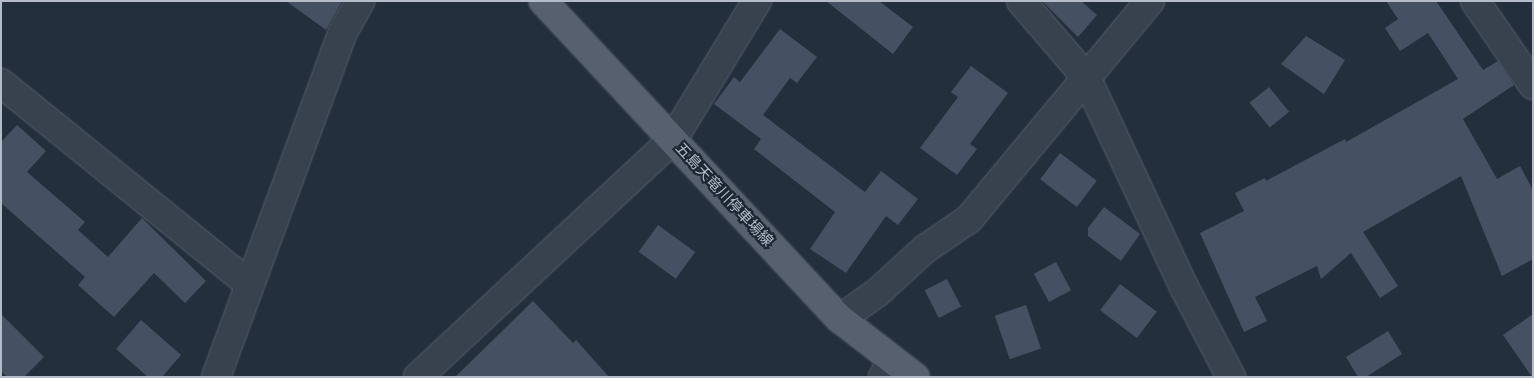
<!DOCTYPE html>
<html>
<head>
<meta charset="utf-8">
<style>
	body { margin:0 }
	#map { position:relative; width:1534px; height:378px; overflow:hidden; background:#242f3e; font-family:"Source Sans 3","Noto Sans JP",sans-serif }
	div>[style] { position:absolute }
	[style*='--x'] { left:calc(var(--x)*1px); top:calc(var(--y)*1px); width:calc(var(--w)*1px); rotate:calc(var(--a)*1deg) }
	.building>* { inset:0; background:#455162; transform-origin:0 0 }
	.roads { filter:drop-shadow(0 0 1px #565f6c) drop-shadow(0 0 1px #565f6c) }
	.minor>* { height:28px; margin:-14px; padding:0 14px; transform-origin:14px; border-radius:14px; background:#38414e }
	.major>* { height:28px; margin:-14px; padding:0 14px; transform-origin:14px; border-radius:14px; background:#56606e }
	span { translate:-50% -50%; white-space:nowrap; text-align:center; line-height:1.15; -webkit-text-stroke:4.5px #1d2633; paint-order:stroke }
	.street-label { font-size:15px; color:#b4bcc9 }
	.frame { position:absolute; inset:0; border:2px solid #b4bcc9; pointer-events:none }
</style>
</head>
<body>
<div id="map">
	<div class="building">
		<i style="clip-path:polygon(286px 1px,342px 1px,326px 30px)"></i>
		<i style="clip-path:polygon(826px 1px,879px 1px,913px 27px,893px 54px)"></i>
		<i style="clip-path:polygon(1042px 1px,1081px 1px,1097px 15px,1078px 37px)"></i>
		<i style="clip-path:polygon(1386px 1px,1436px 1px,1483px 70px,1498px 61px,1514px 85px,1463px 119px,1497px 179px,1520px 166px,1533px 190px,1533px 259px,1502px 276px,1461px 176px,1363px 232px,1398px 286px,1380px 298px,1351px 253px,1321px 279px,1317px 266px,1255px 297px,1267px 321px,1244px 332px,1200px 233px,1244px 211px,1235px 193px,1265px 178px,1266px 181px,1345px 139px,1346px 142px,1458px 79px,1428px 33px,1400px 51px,1385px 28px,1398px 19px)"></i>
		<i style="clip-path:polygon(780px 29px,817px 57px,797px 83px,790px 78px,763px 115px,865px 192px,881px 171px,918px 199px,898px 225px,886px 216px,846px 273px,810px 249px,835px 212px,754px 149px,761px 139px,714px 104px,734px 77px,740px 82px)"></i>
		<i style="clip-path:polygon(1306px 36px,1345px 60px,1324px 94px,1281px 64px)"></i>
		<i style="clip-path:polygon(971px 66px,1008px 93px,970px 144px,977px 149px,957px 175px,920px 148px,958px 97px,951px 92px)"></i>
		<i style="left:1269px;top:87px;width:32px;height:25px;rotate:51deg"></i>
		<i style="clip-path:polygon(17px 125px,46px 151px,27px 172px,85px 222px,78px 230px,108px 257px,142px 218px,206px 281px,185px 303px,154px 273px,114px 317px,78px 285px,85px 277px,1px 203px,1px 142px)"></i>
		<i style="left:1060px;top:153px;width:46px;height:33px;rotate:37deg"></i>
		<i style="clip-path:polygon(1104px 207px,1140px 234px,1121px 261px,1088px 236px,1088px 228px)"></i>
		<i style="left:658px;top:225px;width:46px;height:33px;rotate:36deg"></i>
		<i style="left:1056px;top:262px;width:32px;height:25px;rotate:62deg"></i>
		<i style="left:947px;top:279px;width:31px;height:25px;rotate:63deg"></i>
		<i style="left:1120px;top:284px;width:46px;height:33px;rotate:37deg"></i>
		<i style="clip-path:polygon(533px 301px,573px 343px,576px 340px,609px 377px,455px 377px)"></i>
		<i style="left:1026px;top:305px;width:46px;height:33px;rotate:71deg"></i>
		<i style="clip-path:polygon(1px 314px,44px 357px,24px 377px,7px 377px,1px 371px)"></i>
		<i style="clip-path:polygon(1533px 314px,1533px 377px,1532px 377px,1503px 335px)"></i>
		<i style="clip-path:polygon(141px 320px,181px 355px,162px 377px,148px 377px,116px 349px)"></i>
		<i style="clip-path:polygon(1388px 331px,1402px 354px,1366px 377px,1358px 377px,1346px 357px)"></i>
	</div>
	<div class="roads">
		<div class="minor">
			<i style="--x:1021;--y:1;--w:100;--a:49.5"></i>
			<i style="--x:1086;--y:77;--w:232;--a:65"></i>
			<i style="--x:1184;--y:287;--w:102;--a:62.4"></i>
			<i style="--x:1475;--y:1;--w:102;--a:55.4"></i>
			<i style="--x:1;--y:83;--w:319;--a:39"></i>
			<i style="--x:840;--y:319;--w:47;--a:-35.4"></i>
			<i style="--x:878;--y:292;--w:64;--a:-42.5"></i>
			<i style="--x:925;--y:249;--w:53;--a:-34.3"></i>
			<i style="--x:969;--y:219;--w:283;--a:-50.3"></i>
			<i style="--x:216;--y:377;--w:365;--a:-69.8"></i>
			<i style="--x:342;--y:34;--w:38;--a:-61"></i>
			<i style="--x:418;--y:377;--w:349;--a:-43"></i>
			<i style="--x:673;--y:139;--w:162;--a:-58.7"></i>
			<i style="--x:883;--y:377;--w:18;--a:-61"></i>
		</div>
		<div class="major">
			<i style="--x:543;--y:1;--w:435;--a:47"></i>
			<i style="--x:840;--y:319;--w:95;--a:37.7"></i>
		</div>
	</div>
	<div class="street-label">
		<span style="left:724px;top:195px;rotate:47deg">五島天竜川停車場線</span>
	</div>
	<div class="frame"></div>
</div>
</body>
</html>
